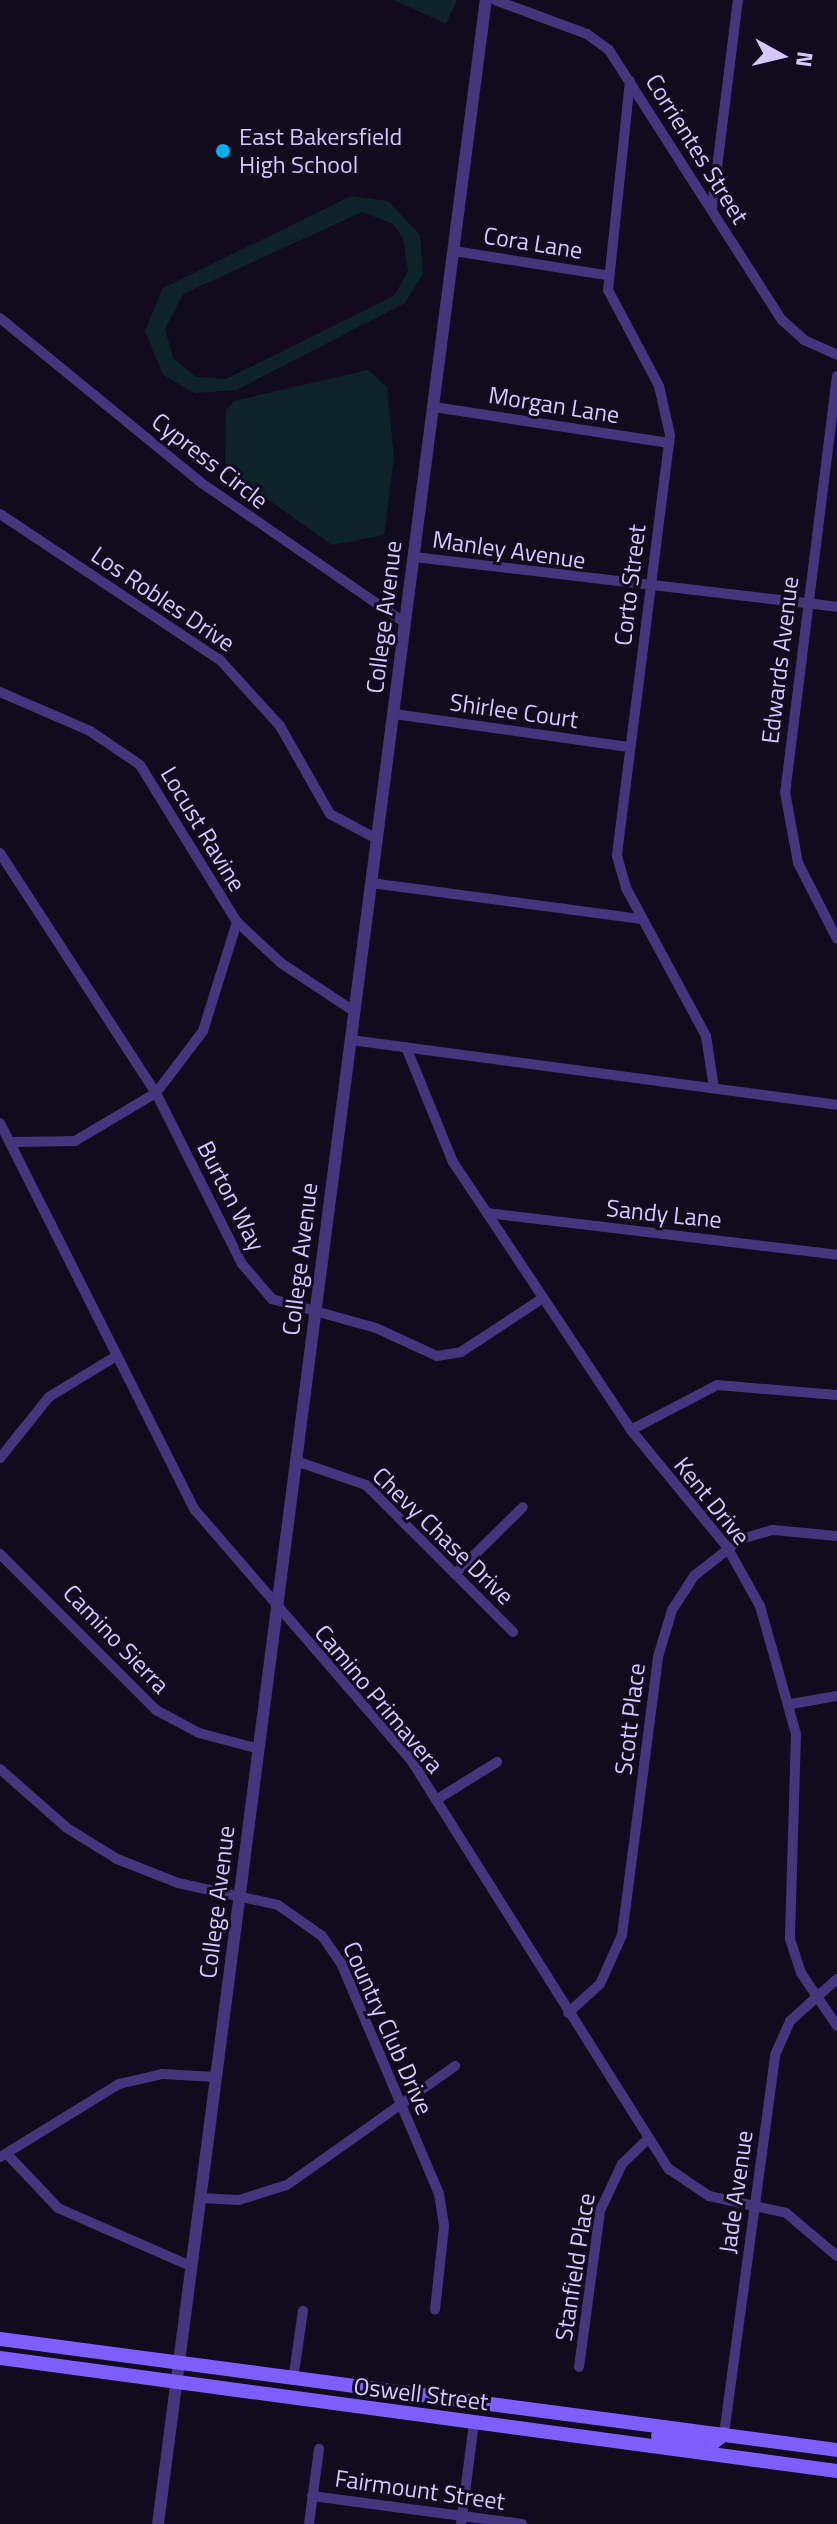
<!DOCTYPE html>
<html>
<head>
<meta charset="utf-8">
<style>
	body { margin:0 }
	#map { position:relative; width:837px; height:2524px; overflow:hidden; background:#110b1d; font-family:"Titillium Web",sans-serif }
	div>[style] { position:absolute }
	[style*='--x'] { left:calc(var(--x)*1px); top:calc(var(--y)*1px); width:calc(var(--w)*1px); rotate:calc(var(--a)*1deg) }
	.green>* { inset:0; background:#0e2327 }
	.minor>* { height:10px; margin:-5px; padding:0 5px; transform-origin:5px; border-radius:5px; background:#44357d }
	.tertiary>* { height:12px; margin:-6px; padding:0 6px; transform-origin:6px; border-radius:6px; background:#44357d }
	.secondary>* { height:14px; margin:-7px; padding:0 7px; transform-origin:7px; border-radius:7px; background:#7e5eff }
	.dots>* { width:22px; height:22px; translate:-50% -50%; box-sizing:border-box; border:4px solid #110b1d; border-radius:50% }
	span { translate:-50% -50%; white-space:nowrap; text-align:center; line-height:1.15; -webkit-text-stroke:6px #110b1d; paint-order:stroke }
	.poi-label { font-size:24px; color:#d7c7ff }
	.left { translate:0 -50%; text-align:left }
	.street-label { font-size:24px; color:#d7c7ff }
	.north { position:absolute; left:741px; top:16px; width:80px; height:80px; -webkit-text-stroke:6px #110b1d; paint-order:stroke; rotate:98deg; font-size:22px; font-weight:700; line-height:32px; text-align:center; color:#d7c7ff }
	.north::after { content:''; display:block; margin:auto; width:28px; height:36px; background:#d7c7ff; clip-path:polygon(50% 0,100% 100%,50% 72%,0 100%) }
</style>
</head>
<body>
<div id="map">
	<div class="green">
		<i style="clip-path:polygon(394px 0,457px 0,446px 24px)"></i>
		<i style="clip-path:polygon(evenodd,351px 196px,388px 201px,420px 235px,423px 273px,405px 303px,236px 390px,195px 393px,163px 375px,145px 331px,163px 288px,351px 196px,362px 212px,393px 224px,403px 238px,408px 271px,394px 296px,226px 379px,196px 377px,173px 358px,165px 329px,183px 294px,362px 212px)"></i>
		<i style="clip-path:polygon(368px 370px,387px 387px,394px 458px,384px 535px,332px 545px,225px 469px,226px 410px,234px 401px)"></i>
	</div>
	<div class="minor">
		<i style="--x:495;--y:0;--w:98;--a:20.3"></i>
		<i style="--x:587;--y:34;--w:27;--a:36"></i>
		<i style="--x:609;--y:50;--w:321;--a:57.4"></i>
		<i style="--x:782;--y:320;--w:30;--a:42"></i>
		<i style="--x:804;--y:340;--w:36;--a:24"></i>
		<i style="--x:630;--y:81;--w:210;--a:96"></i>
		<i style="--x:608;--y:290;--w:109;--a:62"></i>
		<i style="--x:659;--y:386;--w:50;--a:77.3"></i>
		<i style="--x:670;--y:435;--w:424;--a:97.2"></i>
		<i style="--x:617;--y:856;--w:33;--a:74"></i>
		<i style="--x:626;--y:888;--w:168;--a:61.6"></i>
		<i style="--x:706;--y:1036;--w:53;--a:81.3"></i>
		<i style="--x:712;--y:208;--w:210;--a:-82.9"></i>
		<i style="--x:454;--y:251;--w:154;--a:9"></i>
		<i style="--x:0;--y:318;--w:262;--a:39.3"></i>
		<i style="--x:203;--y:484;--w:245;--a:34.5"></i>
		<i style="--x:837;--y:376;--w:419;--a:97.1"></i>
		<i style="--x:785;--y:792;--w:72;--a:79.6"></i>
		<i style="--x:798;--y:863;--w:85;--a:62.8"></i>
		<i style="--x:434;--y:407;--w:238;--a:8.7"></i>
		<i style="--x:0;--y:514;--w:265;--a:33.6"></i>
		<i style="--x:221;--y:661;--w:88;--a:47.8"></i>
		<i style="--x:280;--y:726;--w:101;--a:60.4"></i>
		<i style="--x:330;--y:814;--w:53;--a:28"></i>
		<i style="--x:414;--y:557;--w:426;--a:6.7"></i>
		<i style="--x:0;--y:692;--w:98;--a:23.4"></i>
		<i style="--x:90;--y:731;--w:60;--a:34.2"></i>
		<i style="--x:140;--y:765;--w:185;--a:58.3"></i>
		<i style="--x:237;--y:922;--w:60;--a:43"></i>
		<i style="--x:281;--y:963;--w:89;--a:33.5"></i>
		<i style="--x:394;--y:714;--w:237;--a:8"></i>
		<i style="--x:0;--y:853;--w:286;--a:57"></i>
		<i style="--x:156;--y:1093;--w:191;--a:63.3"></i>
		<i style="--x:242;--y:1264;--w:46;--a:49.4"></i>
		<i style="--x:272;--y:1299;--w:108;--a:15.6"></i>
		<i style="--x:376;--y:1328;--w:67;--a:24.7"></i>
		<i style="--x:437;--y:1356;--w:24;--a:-9"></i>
		<i style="--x:461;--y:1352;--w:98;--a:-33.4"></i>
		<i style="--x:371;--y:883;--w:273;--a:7.6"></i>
		<i style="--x:351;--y:1040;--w:490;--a:7.6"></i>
		<i style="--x:406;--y:1047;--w:124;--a:67.8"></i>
		<i style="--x:453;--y:1162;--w:322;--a:56.4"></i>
		<i style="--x:631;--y:1430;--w:151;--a:50.6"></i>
		<i style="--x:727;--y:1547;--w:68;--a:60.8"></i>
		<i style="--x:760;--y:1606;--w:133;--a:74.3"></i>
		<i style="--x:796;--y:1734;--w:205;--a:91.7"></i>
		<i style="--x:790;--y:1939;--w:36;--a:72"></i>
		<i style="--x:801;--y:1973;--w:64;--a:55.8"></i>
		<i style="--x:0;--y:1123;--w:433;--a:63.3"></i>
		<i style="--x:195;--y:1510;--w:330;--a:49.2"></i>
		<i style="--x:411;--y:1760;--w:484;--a:57.8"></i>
		<i style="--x:669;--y:2169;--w:48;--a:34"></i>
		<i style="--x:709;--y:2196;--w:79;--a:12.4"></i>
		<i style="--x:786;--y:2213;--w:67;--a:40.1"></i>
		<i style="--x:13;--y:1142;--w:62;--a:-0.9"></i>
		<i style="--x:75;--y:1141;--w:94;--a:-30.7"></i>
		<i style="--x:156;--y:1093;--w:78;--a:-52.8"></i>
		<i style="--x:203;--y:1031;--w:114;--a:-72.7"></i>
		<i style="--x:487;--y:1213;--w:353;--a:6.8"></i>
		<i style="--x:631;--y:1430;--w:97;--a:-27.6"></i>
		<i style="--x:717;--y:1385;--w:120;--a:4.8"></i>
		<i style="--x:0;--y:1458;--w:78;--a:-51.2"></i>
		<i style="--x:49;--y:1397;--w:75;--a:-31.4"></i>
		<i style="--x:296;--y:1461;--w:74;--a:18.9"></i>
		<i style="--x:366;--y:1485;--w:208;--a:45"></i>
		<i style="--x:0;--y:1554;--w:221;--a:45"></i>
		<i style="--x:156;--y:1710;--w:49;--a:28.1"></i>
		<i style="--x:199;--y:1733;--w:62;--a:14.9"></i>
		<i style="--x:455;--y:1574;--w:95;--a:-44.6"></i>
		<i style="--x:791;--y:1704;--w:47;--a:-9.9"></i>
		<i style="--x:0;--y:1769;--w:89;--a:41.4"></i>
		<i style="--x:67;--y:1828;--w:59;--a:31.8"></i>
		<i style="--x:117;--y:1859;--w:66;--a:21.5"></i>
		<i style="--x:178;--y:1883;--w:102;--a:12.4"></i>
		<i style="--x:278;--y:1905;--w:54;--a:35.2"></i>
		<i style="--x:322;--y:1936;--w:33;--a:55"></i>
		<i style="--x:341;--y:1963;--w:251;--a:67"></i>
		<i style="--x:439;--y:2194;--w:33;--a:81"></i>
		<i style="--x:444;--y:2227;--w:83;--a:96.2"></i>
		<i style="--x:436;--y:1800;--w:72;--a:-31.9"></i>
		<i style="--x:568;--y:2013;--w:43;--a:-42.2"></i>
		<i style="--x:600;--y:1984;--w:54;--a:-65.8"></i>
		<i style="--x:622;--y:1935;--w:280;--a:-82.6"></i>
		<i style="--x:658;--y:1657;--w:49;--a:-73.4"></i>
		<i style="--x:672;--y:1610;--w:40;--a:-57.1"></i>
		<i style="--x:694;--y:1576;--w:60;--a:-38.2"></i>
		<i style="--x:741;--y:1539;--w:33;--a:-16"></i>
		<i style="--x:773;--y:1530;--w:64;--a:5.4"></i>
		<i style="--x:7;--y:2154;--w:74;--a:46.6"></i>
		<i style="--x:58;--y:2208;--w:145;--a:23.6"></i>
		<i style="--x:0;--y:2157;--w:140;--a:-31.5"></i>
		<i style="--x:119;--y:2084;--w:44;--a:-13.1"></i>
		<i style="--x:162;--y:2074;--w:54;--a:3.2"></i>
		<i style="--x:200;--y:2198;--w:39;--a:3"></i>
		<i style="--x:239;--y:2200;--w:50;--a:-17.4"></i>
		<i style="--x:287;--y:2185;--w:206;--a:-35.3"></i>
		<i style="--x:579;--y:2367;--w:157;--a:-82.3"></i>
		<i style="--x:600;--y:2211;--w:52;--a:-64.9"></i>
		<i style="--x:622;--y:2164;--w:36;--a:-44"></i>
		<i style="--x:293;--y:2380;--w:70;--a:-81.8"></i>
		<i style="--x:724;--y:2434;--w:382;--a:-82.3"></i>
		<i style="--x:775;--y:2055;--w:37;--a:-66"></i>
		<i style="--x:790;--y:2021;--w:63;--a:-41.8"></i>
		<i style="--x:312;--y:2496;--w:212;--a:7.6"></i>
		<i style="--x:309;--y:2524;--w:76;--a:-82.4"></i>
		<i style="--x:461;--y:2524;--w:102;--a:-82.7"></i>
	</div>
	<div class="tertiary">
		<i style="--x:158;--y:2524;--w:2545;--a:-82.6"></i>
	</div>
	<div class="secondary">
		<i style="--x:0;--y:2339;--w:844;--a:7.55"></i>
		<i style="--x:0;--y:2358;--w:845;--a:7.69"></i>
		<i style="--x:658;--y:2436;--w:55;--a:7.3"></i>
		<i style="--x:713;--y:2443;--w:14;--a:-39"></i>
	</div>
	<div class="dots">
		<i style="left:223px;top:151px;background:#00b0f2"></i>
	</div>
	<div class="poi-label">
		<span class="left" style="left:239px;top:151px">East Bakersfield<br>High School</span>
	</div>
	<div class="street-label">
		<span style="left:697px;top:149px;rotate:58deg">Corrientes Street</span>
		<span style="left:533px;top:243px;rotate:9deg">Cora Lane</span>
		<span style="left:554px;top:405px;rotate:9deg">Morgan Lane</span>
		<span style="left:210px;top:461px;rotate:38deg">Cypress Circle</span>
		<span style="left:509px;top:550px;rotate:8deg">Manley Avenue</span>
		<span style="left:630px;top:585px;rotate:-83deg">Corto Street</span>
		<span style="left:163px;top:599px;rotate:34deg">Los Robles Drive</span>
		<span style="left:384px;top:617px;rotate:-83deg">College Avenue</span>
		<span style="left:780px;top:660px;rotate:-83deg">Edwards Avenue</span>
		<span style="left:514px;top:711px;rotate:8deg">Shirlee Court</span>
		<span style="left:203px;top:829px;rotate:59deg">Locust Ravine</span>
		<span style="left:231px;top:1196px;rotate:63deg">Burton Way</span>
		<span style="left:664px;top:1214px;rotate:6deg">Sandy Lane</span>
		<span style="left:300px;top:1259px;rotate:-83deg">College Avenue</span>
		<span style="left:712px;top:1501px;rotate:51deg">Kent Drive</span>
		<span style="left:443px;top:1536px;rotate:44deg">Chevy Chase Drive</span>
		<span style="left:116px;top:1639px;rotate:46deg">Camino Sierra</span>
		<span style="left:379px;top:1699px;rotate:50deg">Camino Primavera</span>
		<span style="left:630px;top:1719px;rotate:-83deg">Scott Place</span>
		<span style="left:217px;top:1902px;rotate:-83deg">College Avenue</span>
		<span style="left:388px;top:2028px;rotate:66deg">Country Club Drive</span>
		<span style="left:736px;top:2192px;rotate:-82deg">Jade Avenue</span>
		<span style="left:575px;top:2267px;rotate:-81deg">Stanfield Place</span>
		<span style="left:421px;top:2394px;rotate:7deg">Oswell Street</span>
		<span style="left:420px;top:2490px;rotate:8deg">Fairmount Street</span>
	</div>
	<div class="north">N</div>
</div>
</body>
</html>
